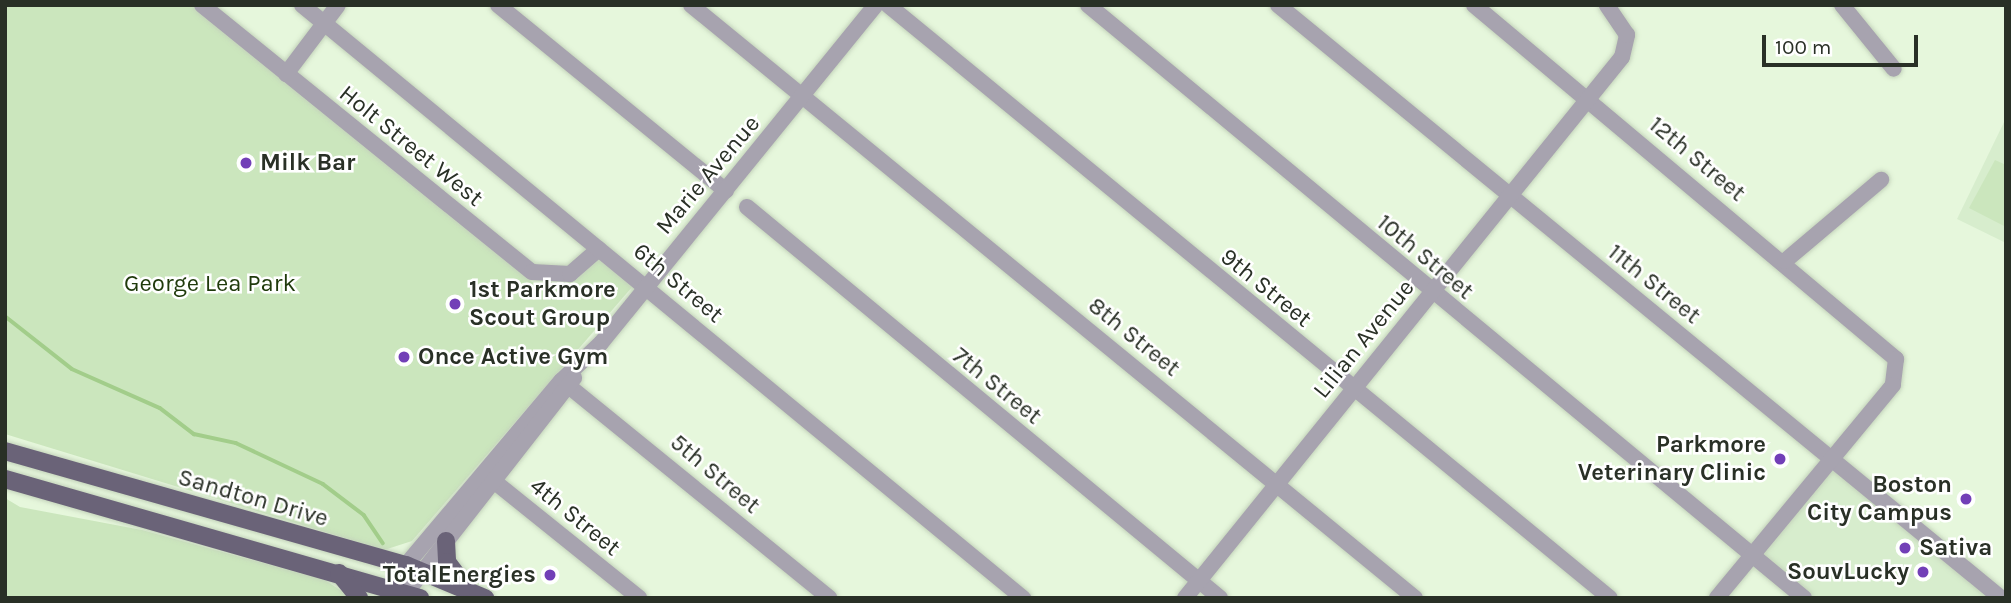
<!DOCTYPE html>
<html>
<head>
<meta charset="utf-8">
<style>
	body { margin:0 }
	#map { position:relative; width:2011px; height:603px; overflow:hidden; background:#e6f7dc; font-family:Karla,sans-serif }
	div>[style] { position:absolute }
	[style*='--x'] { left:calc(var(--x)*1px); top:calc(var(--y)*1px); width:calc(var(--w)*1px); rotate:calc(var(--a)*1deg) }
	.built>* { inset:0; background:#d7edcd }
	.green>* { inset:0; background:#cbe6bd }
	.stream>* { height:3.5px; margin:-1.75px; padding:0 1.75px; transform-origin:1.75px; border-radius:1.75px; background:#a2cd8a }
	.roads { filter:drop-shadow(0 0 2px #c4d3bb) drop-shadow(0 0 2px #c4d3bb) }
	.minor>* { height:16px; margin:-8px; padding:0 8px; transform-origin:8px; border-radius:8px; background:#a7a3af }
	.major>* { height:18px; margin:-9px; padding:0 9px; transform-origin:9px; border-radius:9px; background:#6a6378 }
	.dots>* { width:19px; height:19px; translate:-50% -50%; box-sizing:border-box; border:4px solid #fff; border-radius:50% }
	span { translate:-50% -50%; white-space:nowrap; text-align:center; line-height:1.15; -webkit-text-stroke:5px #fff; paint-order:stroke }
	.street-label { font-size:24px; color:#293026 }
	.poi-label { font-size:24px; color:#293026; font-weight:700 }
	.left { translate:0 -50%; text-align:left }
	.right { translate:-100% -50%; text-align:right }
	.park-label { font-size:24px; color:#1f3a0b }
	.frame { position:absolute; inset:0; border:7px solid #293026; pointer-events:none }
	.scale { position:absolute; left:1762px; top:35px; width:156px; height:32px; box-sizing:border-box; border:4px solid #293026; border-top:0; padding-left:9px; font-size:21px; line-height:24px; white-space:nowrap; color:#293026; -webkit-text-stroke:5px #fff; paint-order:stroke }
</style>
</head>
<body>
<div id="map">
	<div class="built">
		<i style="clip-path:polygon(2006px 118px,2006px 243px,1957px 219px)"></i>
		<i style="clip-path:polygon(1827px 458px,2000px 598px,1805px 598px,1748px 550px)"></i>
	</div>
	<div class="green">
		<i style="clip-path:polygon(5px 5px,192px 5px,532px 282px,562px 282px,597px 258px,633px 286px,412px 541px,384px 550px,5px 434px)"></i>
		<i style="clip-path:polygon(1995px 160px,2006px 165px,2006px 227px,1969px 208px)"></i>
		<i style="clip-path:polygon(5px 498px,20px 507px,142px 530px,325px 580px,352px 598px,5px 598px)"></i>
	</div>
	<div class="stream">
		<i style="--x:5;--y:316;--w:85;--a:38.3"></i>
		<i style="--x:72;--y:369;--w:96;--a:23.9"></i>
		<i style="--x:160;--y:408;--w:43;--a:37.4"></i>
		<i style="--x:194;--y:434;--w:43;--a:12.1"></i>
		<i style="--x:236;--y:443;--w:96;--a:25.2"></i>
		<i style="--x:323;--y:484;--w:51;--a:37.1"></i>
		<i style="--x:364;--y:515;--w:34;--a:56"></i>
	</div>
	<div class="roads">
		<div class="minor">
			<i style="--x:202;--y:5;--w:424;--a:39"></i>
			<i style="--x:532;--y:272;--w:38;--a:3"></i>
			<i style="--x:570;--y:274;--w:38;--a:-41"></i>
			<i style="--x:302;--y:5;--w:934;--a:39.44"></i>
			<i style="--x:498;--y:5;--w:294;--a:39.2"></i>
			<i style="--x:691;--y:5;--w:936;--a:39.32"></i>
			<i style="--x:888;--y:5;--w:934;--a:39.4"></i>
			<i style="--x:1088;--y:5;--w:930;--a:39.63"></i>
			<i style="--x:1278;--y:5;--w:935;--a:39.36"></i>
			<i style="--x:1474;--y:5;--w:551;--a:39.99"></i>
			<i style="--x:1896;--y:359;--w:26;--a:97"></i>
			<i style="--x:1893;--y:385;--w:276;--a:129.6"></i>
			<i style="--x:1842;--y:5;--w:82;--a:50.9"></i>
			<i style="--x:286;--y:74;--w:86;--a:-53"></i>
			<i style="--x:747;--y:207;--w:614;--a:39.58"></i>
			<i style="--x:1785;--y:261;--w:126;--a:-40.2"></i>
			<i style="--x:571;--y:388;--w:333;--a:39.1"></i>
			<i style="--x:485;--y:474;--w:198;--a:38.8"></i>
			<i style="--x:391;--y:598;--w:36;--a:-66"></i>
			<i style="--x:406;--y:565;--w:241;--a:-49.9"></i>
			<i style="--x:561;--y:381;--w:55;--a:-43.5"></i>
			<i style="--x:601;--y:343;--w:436;--a:-50.9"></i>
			<i style="--x:395;--y:598;--w:12;--a:-24"></i>
			<i style="--x:406;--y:593;--w:273;--a:-52"></i>
			<i style="--x:1185;--y:598;--w:695;--a:-51.07"></i>
			<i style="--x:1622;--y:57;--w:23;--a:-77"></i>
			<i style="--x:1627;--y:35;--w:36;--a:-124"></i>
		</div>
		<div class="major">
			<i style="--x:5;--y:451;--w:417;--a:15.9"></i>
			<i style="--x:406;--y:565;--w:86;--a:22.7"></i>
			<i style="--x:5;--y:479;--w:432;--a:16"></i>
			<i style="--x:446;--y:541;--w:21;--a:87"></i>
			<i style="--x:447;--y:562;--w:31;--a:53"></i>
			<i style="--x:339;--y:573;--w:32;--a:51"></i>
		</div>
	</div>
	<div class="dots">
		<i style="left:246px;top:163px;background:#723fb7"></i>
		<i style="left:455px;top:304px;background:#723fb7"></i>
		<i style="left:404px;top:357px;background:#723fb7"></i>
		<i style="left:1780px;top:459px;background:#723fb7"></i>
		<i style="left:1966px;top:499px;background:#723fb7"></i>
		<i style="left:1905px;top:548px;background:#723fb7"></i>
		<i style="left:1923px;top:572px;background:#723fb7"></i>
		<i style="left:550px;top:575px;background:#723fb7"></i>
	</div>
	<div class="street-label">
		<span style="left:411px;top:146px;rotate:39deg">Holt Street West</span>
		<span style="left:1697px;top:159px;rotate:40deg">12th Street</span>
		<span style="left:708px;top:175px;rotate:-50deg">Marie Avenue</span>
		<span style="left:1425px;top:257px;rotate:40deg">10th Street</span>
		<span style="left:678px;top:283px;rotate:40deg">6th Street</span>
		<span style="left:1654px;top:284px;rotate:39deg">11th Street</span>
		<span style="left:1266px;top:288px;rotate:39deg">9th Street</span>
		<span style="left:1134px;top:337px;rotate:39deg">8th Street</span>
		<span style="left:1364px;top:339px;rotate:-51deg">Lilian Avenue</span>
		<span style="left:997px;top:386px;rotate:39deg">7th Street</span>
		<span style="left:715px;top:474px;rotate:40deg">5th Street</span>
		<span style="left:253px;top:498px;rotate:16deg">Sandton Drive</span>
		<span style="left:575px;top:517px;rotate:39deg">4th Street</span>
	</div>
	<div class="poi-label">
		<span class="left" style="left:260px;top:163px">Milk Bar</span>
		<span class="left" style="left:469px;top:304px">1st Parkmore<br>Scout Group</span>
		<span class="left" style="left:418px;top:357px">Once Active Gym</span>
		<span class="right" style="left:1766px;top:459px">Parkmore<br>Veterinary Clinic</span>
		<span class="right" style="left:1952px;top:499px">Boston<br>City Campus</span>
		<span class="left" style="left:1919px;top:548px">Sativa</span>
		<span class="right" style="left:1909px;top:572px">SouvLucky</span>
		<span class="right" style="left:536px;top:575px">TotalEnergies</span>
	</div>
	<div class="park-label">
		<span style="left:210px;top:284px">George Lea Park</span>
	</div>
	<div class="frame"></div>
	<div class="scale">100 m</div>
</div>
</body>
</html>
